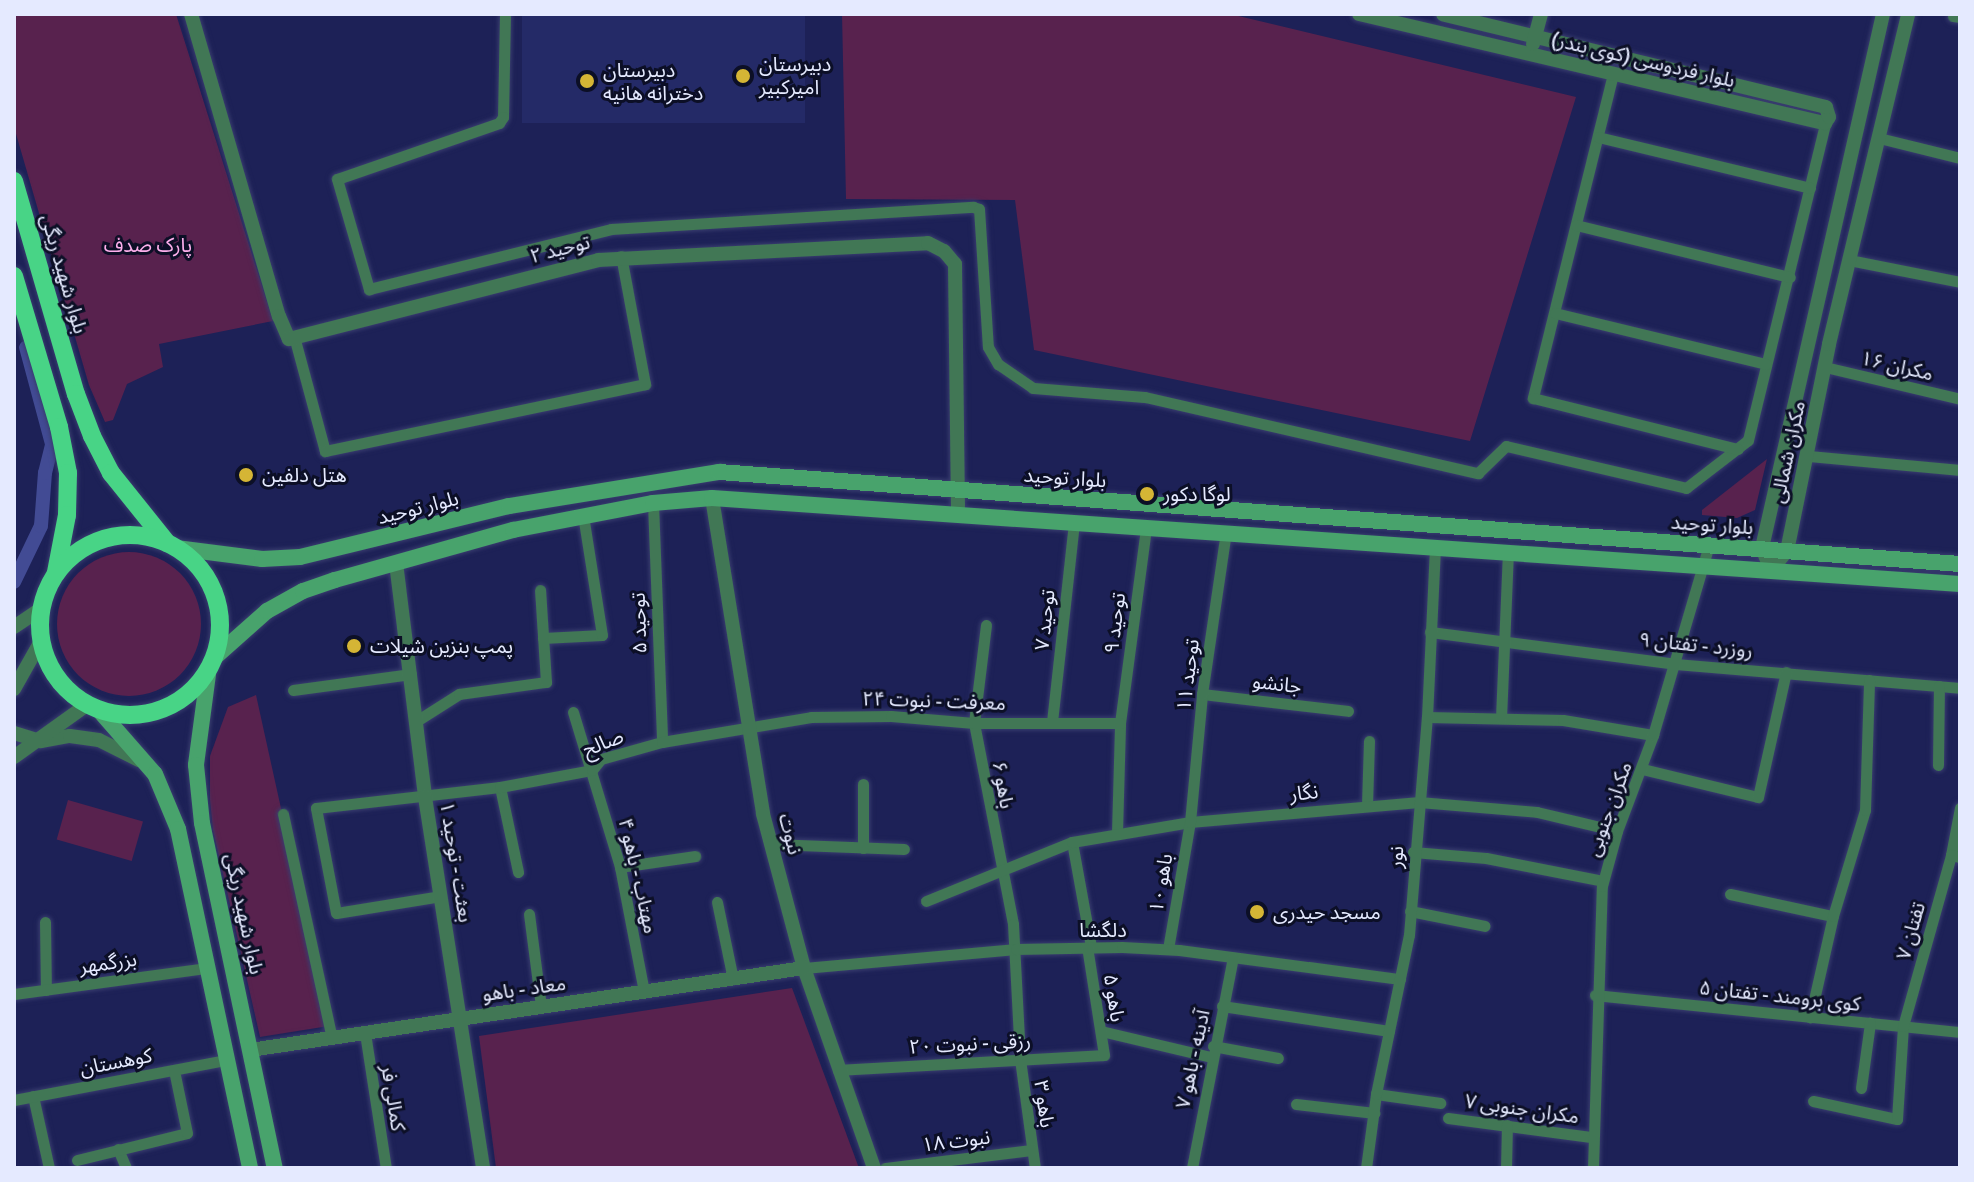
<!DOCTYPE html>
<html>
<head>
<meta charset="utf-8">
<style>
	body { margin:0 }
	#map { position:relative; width:1974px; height:1182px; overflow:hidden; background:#1d2157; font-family:Signika,"Noto Sans Arabic",sans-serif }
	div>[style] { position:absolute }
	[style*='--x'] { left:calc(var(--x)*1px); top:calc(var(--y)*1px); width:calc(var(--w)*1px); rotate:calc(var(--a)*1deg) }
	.built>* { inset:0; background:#242a67; transform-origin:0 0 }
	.green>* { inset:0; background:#58224e; transform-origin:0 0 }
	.round { border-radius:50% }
	.canal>* { height:14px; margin:-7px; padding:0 7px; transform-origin:7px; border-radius:7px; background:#424b94 }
	.roads { filter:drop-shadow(0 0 2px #393d6f) drop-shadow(0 0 2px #393d6f) }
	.minor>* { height:11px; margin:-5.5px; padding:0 5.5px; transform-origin:5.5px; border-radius:5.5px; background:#417755 }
	.tertiary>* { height:14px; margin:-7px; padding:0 7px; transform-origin:7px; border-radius:7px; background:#417755 }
	.secondary>* { height:16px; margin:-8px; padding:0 8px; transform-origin:8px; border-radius:8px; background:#48a36c }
	.trunk>* { height:18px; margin:-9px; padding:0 9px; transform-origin:9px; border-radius:9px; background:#48d486 }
	.trunk>.ring { margin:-9px; padding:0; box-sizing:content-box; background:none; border:18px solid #48d486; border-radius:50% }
	.dots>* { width:22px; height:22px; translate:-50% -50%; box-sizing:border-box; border:4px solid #0c0f26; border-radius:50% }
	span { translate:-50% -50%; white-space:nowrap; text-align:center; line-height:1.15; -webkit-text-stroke:6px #0c0f26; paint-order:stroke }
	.street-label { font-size:20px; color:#e5eaff }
	.poi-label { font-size:20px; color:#e5eaff }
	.left { translate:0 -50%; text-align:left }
	.park-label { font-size:20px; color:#fdafec }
	.frame { position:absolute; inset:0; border:16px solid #e5eaff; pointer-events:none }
</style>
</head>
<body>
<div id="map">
	<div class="built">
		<i style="left:522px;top:14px;width:283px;height:109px"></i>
	</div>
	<div class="green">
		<i style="clip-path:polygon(14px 14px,176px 14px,273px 321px,159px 344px,163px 367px,127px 384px,113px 420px,105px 422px,89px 385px,14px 127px)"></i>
		<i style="clip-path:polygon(842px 14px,1230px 14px,1576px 97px,1470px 441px,1034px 350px,1015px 200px,846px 199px)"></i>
		<i style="clip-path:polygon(1767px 459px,1755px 510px,1737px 518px,1702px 515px,1702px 510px)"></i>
		<i class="round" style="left:57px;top:552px;width:144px;height:144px"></i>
		<i style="clip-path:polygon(256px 695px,329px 1026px,260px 1037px,213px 830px,210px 800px,210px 756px,228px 707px)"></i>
		<i style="left:68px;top:800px;width:78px;height:41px;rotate:16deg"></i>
		<i style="clip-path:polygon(792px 988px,859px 1168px,496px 1168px,479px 1036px)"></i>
	</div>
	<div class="canal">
		<i style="--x:14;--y:582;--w:62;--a:-64.3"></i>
		<i style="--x:41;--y:526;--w:53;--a:-85.7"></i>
		<i style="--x:45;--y:473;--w:30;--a:-76"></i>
		<i style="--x:52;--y:444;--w:100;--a:-105"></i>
	</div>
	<div class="roads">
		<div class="minor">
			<i style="--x:505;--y:14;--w:103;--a:91.1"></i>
			<i style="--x:503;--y:117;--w:7;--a:124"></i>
			<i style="--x:499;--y:123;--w:171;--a:160.9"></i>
			<i style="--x:337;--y:179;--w:115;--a:73.8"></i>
			<i style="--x:369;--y:289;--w:249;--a:-13.9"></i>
			<i style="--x:611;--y:229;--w:363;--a:-3.5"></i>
			<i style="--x:973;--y:207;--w:6;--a:18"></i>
			<i style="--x:979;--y:209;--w:138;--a:86.3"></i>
			<i style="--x:988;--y:347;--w:20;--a:60"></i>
			<i style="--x:998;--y:364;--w:42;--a:34.4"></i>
			<i style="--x:1033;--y:388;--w:112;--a:4.6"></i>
			<i style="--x:1145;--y:397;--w:342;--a:12.9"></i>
			<i style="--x:1478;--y:473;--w:39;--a:-44"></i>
			<i style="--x:1506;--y:446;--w:185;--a:13.1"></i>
			<i style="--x:1686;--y:488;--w:78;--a:-37.7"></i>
			<i style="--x:1748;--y:440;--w:326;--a:-76.3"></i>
			<i style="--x:1953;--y:16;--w:7;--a:8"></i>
			<i style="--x:1613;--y:74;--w:334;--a:103.9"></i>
			<i style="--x:1533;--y:398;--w:211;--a:14"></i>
			<i style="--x:1598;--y:137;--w:218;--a:13.5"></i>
			<i style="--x:1879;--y:138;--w:83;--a:13.9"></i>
			<i style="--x:1576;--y:225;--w:220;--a:13.7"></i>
			<i style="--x:1849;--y:260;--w:113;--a:11.2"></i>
			<i style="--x:1555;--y:313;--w:217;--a:13.6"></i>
			<i style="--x:295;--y:340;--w:115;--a:74.9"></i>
			<i style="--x:325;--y:451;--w:327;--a:-11.8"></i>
			<i style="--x:645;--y:384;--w:130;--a:-100.6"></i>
			<i style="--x:1825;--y:367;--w:139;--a:13.3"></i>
			<i style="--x:1809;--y:456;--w:152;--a:5.3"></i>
			<i style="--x:653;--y:503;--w:239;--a:87.8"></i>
			<i style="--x:986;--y:625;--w:99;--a:97"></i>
			<i style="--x:974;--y:723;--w:205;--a:79"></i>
			<i style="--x:1013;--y:924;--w:135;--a:87"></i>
			<i style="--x:1020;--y:1059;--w:110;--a:82.2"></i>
			<i style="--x:1430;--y:632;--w:247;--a:7.4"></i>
			<i style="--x:1675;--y:664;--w:286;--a:4.8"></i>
			<i style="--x:543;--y:638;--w:59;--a:-2.9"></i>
			<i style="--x:602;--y:635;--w:121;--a:-99"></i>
			<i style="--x:293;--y:690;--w:119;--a:-7.7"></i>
			<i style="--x:1202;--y:694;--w:147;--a:6.6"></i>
			<i style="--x:573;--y:712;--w:162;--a:73.1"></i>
			<i style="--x:620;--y:867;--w:127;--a:79.1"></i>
			<i style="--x:1427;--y:717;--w:136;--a:1.3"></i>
			<i style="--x:1563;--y:720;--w:91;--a:9.5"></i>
			<i style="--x:1501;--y:718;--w:167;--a:-87.6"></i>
			<i style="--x:418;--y:720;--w:49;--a:-32.4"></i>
			<i style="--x:459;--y:694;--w:88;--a:-7.9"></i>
			<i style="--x:546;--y:682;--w:92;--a:-93.7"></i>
			<i style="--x:1052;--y:722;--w:201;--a:-83.7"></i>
			<i style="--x:1938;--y:765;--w:79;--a:-89.3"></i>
			<i style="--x:1642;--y:769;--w:119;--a:13.6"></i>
			<i style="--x:1758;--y:797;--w:128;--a:-77.4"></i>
			<i style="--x:500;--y:787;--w:87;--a:78"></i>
			<i style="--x:1367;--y:805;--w:64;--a:-88.2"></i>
			<i style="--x:283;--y:814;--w:229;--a:77.7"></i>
			<i style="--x:1117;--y:833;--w:110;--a:-88.4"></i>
			<i style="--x:1120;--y:723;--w:198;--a:-82.4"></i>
			<i style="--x:1072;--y:842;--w:107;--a:79.7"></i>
			<i style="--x:772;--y:844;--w:132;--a:2.2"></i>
			<i style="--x:863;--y:848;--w:64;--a:-90"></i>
			<i style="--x:1413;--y:852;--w:73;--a:4.7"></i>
			<i style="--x:1486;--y:858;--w:119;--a:11.1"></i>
			<i style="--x:1951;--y:855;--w:48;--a:-79.2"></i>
			<i style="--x:620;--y:867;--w:76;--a:-8.3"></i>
			<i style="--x:1730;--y:894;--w:105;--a:12.1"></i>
			<i style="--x:1833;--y:916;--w:104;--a:102.8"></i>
			<i style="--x:441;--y:896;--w:106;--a:170.8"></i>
			<i style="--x:336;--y:913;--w:107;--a:-100.8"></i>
			<i style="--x:316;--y:808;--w:185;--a:-6.5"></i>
			<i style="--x:500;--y:787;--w:94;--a:-10.5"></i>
			<i style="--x:592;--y:770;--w:14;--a:-51"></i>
			<i style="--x:601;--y:759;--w:63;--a:-15.6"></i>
			<i style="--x:662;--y:742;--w:151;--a:-9.5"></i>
			<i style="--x:811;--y:717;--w:80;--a:-0.7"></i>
			<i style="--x:891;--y:716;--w:83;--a:4.8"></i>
			<i style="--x:974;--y:723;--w:146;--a:0"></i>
			<i style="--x:926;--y:901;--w:157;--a:-22"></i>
			<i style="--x:1072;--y:842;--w:120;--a:-9.6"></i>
			<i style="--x:1190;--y:822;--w:230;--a:-5"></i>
			<i style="--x:1419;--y:802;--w:118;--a:4.8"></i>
			<i style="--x:1537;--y:812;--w:82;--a:13.4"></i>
			<i style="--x:717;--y:902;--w:79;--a:78.3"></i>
			<i style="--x:1410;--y:911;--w:76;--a:11.3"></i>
			<i style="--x:529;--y:914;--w:93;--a:82.6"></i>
			<i style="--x:1833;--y:916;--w:111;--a:-73.2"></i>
			<i style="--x:1865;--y:810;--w:130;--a:-88.2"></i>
			<i style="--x:45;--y:922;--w:68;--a:89.2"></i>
			<i style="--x:1168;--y:949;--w:129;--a:-80.2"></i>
			<i style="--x:1190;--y:822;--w:129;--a:-84.6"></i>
			<i style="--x:1202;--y:694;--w:164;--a:-81.6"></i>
			<i style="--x:804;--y:968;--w:213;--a:-5.1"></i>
			<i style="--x:1016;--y:949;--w:106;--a:-1.1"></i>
			<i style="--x:1122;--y:947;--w:57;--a:3"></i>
			<i style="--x:1179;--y:950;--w:223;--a:7.5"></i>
			<i style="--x:14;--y:994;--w:195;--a:-7.7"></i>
			<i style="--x:1595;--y:995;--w:367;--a:5.8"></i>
			<i style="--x:1222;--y:1006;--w:169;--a:8.5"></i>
			<i style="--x:1101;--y:1031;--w:113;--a:13.3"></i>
			<i style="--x:365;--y:1033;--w:137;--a:81.2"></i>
			<i style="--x:1213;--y:1046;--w:66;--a:10.5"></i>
			<i style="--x:838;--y:1070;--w:266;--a:-3.2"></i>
			<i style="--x:1104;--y:1055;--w:109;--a:-98.9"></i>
			<i style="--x:1861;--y:1088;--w:66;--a:-82.1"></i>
			<i style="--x:1376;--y:1094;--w:65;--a:8"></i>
			<i style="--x:33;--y:1096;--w:74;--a:77.5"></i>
			<i style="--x:14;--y:1100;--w:216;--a:-10.7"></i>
			<i style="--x:1813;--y:1101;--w:86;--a:12.1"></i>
			<i style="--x:1897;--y:1119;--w:93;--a:-86.3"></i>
			<i style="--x:1903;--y:1026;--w:178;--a:-74.3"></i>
			<i style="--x:1951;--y:855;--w:9;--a:13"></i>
			<i style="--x:1296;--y:1104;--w:79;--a:6.6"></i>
			<i style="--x:1448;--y:1118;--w:144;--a:7.6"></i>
			<i style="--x:118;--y:1149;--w:21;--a:67"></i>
			<i style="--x:77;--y:1160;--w:113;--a:-13.8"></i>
			<i style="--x:187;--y:1133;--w:64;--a:-101.7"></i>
			<i style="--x:885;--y:1168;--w:148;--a:-7"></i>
			<i style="--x:1192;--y:1168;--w:214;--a:-79"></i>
			<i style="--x:1366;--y:1168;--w:75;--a:-82.3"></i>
			<i style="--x:1376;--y:1094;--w:162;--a:-78.3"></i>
			<i style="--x:1409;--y:935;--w:219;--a:-85.3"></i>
			<i style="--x:1427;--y:717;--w:171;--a:-87.3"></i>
			<i style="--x:1506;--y:1168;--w:43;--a:-88.7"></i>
			<i style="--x:1593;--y:1168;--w:282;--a:-88.2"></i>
			<i style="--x:1602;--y:886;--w:57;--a:-74.7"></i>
			<i style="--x:1617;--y:831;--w:103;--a:-69.4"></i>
			<i style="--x:1653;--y:735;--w:198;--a:-73.6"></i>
		</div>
		<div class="tertiary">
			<i style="--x:191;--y:14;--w:315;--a:73.8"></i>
			<i style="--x:279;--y:316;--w:25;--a:67"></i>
			<i style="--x:289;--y:339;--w:319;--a:-14.3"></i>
			<i style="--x:598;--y:260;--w:330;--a:-2.9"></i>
			<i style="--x:928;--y:243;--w:18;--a:27"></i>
			<i style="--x:944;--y:251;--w:17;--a:50"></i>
			<i style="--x:955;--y:264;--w:250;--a:89.3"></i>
			<i style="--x:1359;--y:14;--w:479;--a:13.2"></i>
			<i style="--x:1825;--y:123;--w:7;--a:-56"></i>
			<i style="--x:1829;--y:117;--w:10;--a:-107"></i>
			<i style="--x:1826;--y:107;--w:394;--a:-166.4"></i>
			<i style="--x:1883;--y:14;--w:548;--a:102.77"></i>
			<i style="--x:1762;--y:548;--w:24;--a:68"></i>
			<i style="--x:1771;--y:570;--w:25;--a:-50"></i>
			<i style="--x:1787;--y:551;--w:211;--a:-78.5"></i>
			<i style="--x:1829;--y:344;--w:339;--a:-76.5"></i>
			<i style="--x:1533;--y:44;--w:31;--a:-75"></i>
			<i style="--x:712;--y:498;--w:320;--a:80.8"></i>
			<i style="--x:763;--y:814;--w:159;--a:75.1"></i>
			<i style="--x:804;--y:968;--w:212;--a:70.7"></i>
			<i style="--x:396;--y:563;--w:236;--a:82.9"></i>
			<i style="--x:425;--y:797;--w:376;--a:81.1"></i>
			<i style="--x:14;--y:627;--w:32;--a:-34"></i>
			<i style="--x:14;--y:689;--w:55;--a:-60.6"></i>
			<i style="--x:14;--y:733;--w:28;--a:17"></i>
			<i style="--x:41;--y:741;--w:29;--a:-10"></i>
			<i style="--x:70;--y:736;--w:29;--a:8"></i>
			<i style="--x:99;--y:740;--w:45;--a:26.6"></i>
			<i style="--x:14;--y:757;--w:91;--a:-35.6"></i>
			<i style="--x:250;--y:1050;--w:560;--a:-8.42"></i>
		</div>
		<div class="secondary">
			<i style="--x:176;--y:548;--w:87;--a:7.3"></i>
			<i style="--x:262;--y:559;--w:38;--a:-3"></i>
			<i style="--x:300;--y:557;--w:215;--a:-13.7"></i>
			<i style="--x:509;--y:506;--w:213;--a:-9.2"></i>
			<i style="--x:719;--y:472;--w:1244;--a:4.24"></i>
			<i style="--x:214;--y:658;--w:71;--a:-41.6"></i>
			<i style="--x:267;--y:611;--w:41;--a:-29.1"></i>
			<i style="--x:303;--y:591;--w:34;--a:-19"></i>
			<i style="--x:335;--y:580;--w:185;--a:-15.7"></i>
			<i style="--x:513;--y:530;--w:143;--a:-10.9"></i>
			<i style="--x:653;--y:503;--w:59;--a:-4.8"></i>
			<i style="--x:712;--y:498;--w:1251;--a:3.94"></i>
			<i style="--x:209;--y:667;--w:99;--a:97.6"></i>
			<i style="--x:196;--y:765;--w:58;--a:84.1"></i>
			<i style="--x:202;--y:823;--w:353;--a:78.1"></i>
			<i style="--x:98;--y:709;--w:86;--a:48.8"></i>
			<i style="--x:155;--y:774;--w:60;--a:67.3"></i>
			<i style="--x:178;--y:829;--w:347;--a:78"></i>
		</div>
		<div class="trunk">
			<i style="--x:14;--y:181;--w:222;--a:73.8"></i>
			<i style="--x:76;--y:394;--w:45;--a:69.1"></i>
			<i style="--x:92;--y:436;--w:42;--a:62.8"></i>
			<i style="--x:111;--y:473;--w:90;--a:51.3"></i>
			<i style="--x:14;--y:276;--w:158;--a:73.4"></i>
			<i style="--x:59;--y:427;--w:47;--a:78.9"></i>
			<i style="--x:68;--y:473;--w:42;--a:91.4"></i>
			<i style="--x:67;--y:515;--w:58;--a:100.9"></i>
			<i class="ring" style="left:40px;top:535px;width:162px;height:162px"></i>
		</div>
	</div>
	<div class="dots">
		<i style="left:743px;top:76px;background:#d5b535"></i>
		<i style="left:587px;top:81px;background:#d5b535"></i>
		<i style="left:246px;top:475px;background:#d5b535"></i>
		<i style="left:1147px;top:494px;background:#d5b535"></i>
		<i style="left:354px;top:646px;background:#d5b535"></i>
		<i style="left:1257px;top:912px;background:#d5b535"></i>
	</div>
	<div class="street-label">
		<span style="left:1643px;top:60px;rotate:13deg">بلوار فردوسی (کوی بندر)</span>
		<span style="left:560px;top:249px;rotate:-14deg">توحید ۲</span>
		<span style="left:64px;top:274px;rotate:74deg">بلوار شهید ریگی</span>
		<span style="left:1897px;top:366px;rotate:13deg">مکران ۱۶</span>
		<span style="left:1788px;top:452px;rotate:-78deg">مکران شمالی</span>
		<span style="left:1065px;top:478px;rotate:4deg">بلوار توحید</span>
		<span style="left:418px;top:508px;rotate:-14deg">بلوار توحید</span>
		<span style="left:1712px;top:525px;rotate:4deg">بلوار توحید</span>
		<span style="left:1045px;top:620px;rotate:-84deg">توحید ۷</span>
		<span style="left:639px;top:623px;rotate:-92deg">توحید ۵</span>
		<span style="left:1115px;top:623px;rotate:-83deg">توحید ۹</span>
		<span style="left:1696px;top:645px;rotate:6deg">روزرد - تفتان ۹</span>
		<span style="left:1188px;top:675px;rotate:-83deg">توحید ۱۱</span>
		<span style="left:1277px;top:684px;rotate:7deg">جانشو</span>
		<span style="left:934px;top:701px;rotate:2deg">معرفت - نبوت ۲۴</span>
		<span style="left:603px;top:743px;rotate:-22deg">صالح</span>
		<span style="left:1003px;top:785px;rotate:80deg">باهو ۶</span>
		<span style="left:1304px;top:793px;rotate:-6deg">نگار</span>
		<span style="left:1609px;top:809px;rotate:-70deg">مکران جنوبی</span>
		<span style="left:790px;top:834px;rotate:75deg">نبوت</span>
		<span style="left:1396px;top:857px;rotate:-86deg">نور</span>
		<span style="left:456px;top:862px;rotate:81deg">بعثت - توحید ۱</span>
		<span style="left:638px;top:876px;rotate:77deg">مهتاب - باهو ۴</span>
		<span style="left:1161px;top:883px;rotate:-80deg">باهو ۱۰</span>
		<span style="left:244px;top:914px;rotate:78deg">بلوار شهید ریگی</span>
		<span style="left:1103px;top:930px">دلگشا</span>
		<span style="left:1911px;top:931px;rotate:-74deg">تفتان ۷</span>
		<span style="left:108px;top:963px;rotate:-8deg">بزرگمهر</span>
		<span style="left:524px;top:989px;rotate:-8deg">معاد - باهو</span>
		<span style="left:1780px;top:996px;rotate:6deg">کوی برومند - تفتان ۵</span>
		<span style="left:1114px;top:998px;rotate:81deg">باهو ۵</span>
		<span style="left:970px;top:1044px;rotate:-3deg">رزقی - نبوت ۲۰</span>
		<span style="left:1193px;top:1059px;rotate:-78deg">آدینه - باهو ۷</span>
		<span style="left:116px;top:1062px;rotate:-11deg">کوهستان</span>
		<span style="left:393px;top:1098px;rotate:81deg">کمالی فر</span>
		<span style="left:1044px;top:1104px;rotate:82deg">باهو ۳</span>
		<span style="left:1522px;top:1109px;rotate:8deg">مکران جنوبی ۷</span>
		<span style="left:956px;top:1141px;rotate:-7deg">نبوت ۱۸</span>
	</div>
	<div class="poi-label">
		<span class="left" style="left:759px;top:76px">دبیرستان<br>امیرکبیر</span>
		<span class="left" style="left:603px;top:82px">دبیرستان<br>دخترانه هانیه</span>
		<span class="left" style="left:262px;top:475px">هتل دلفین</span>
		<span class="left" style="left:1163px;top:494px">لوگا دکور</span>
		<span class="left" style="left:370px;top:646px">پمپ بنزین شیلات</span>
		<span class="left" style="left:1273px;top:912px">مسجد حیدری</span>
	</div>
	<div class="park-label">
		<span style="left:148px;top:245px">پارک صدف</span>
	</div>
	<div class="frame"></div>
</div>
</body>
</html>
